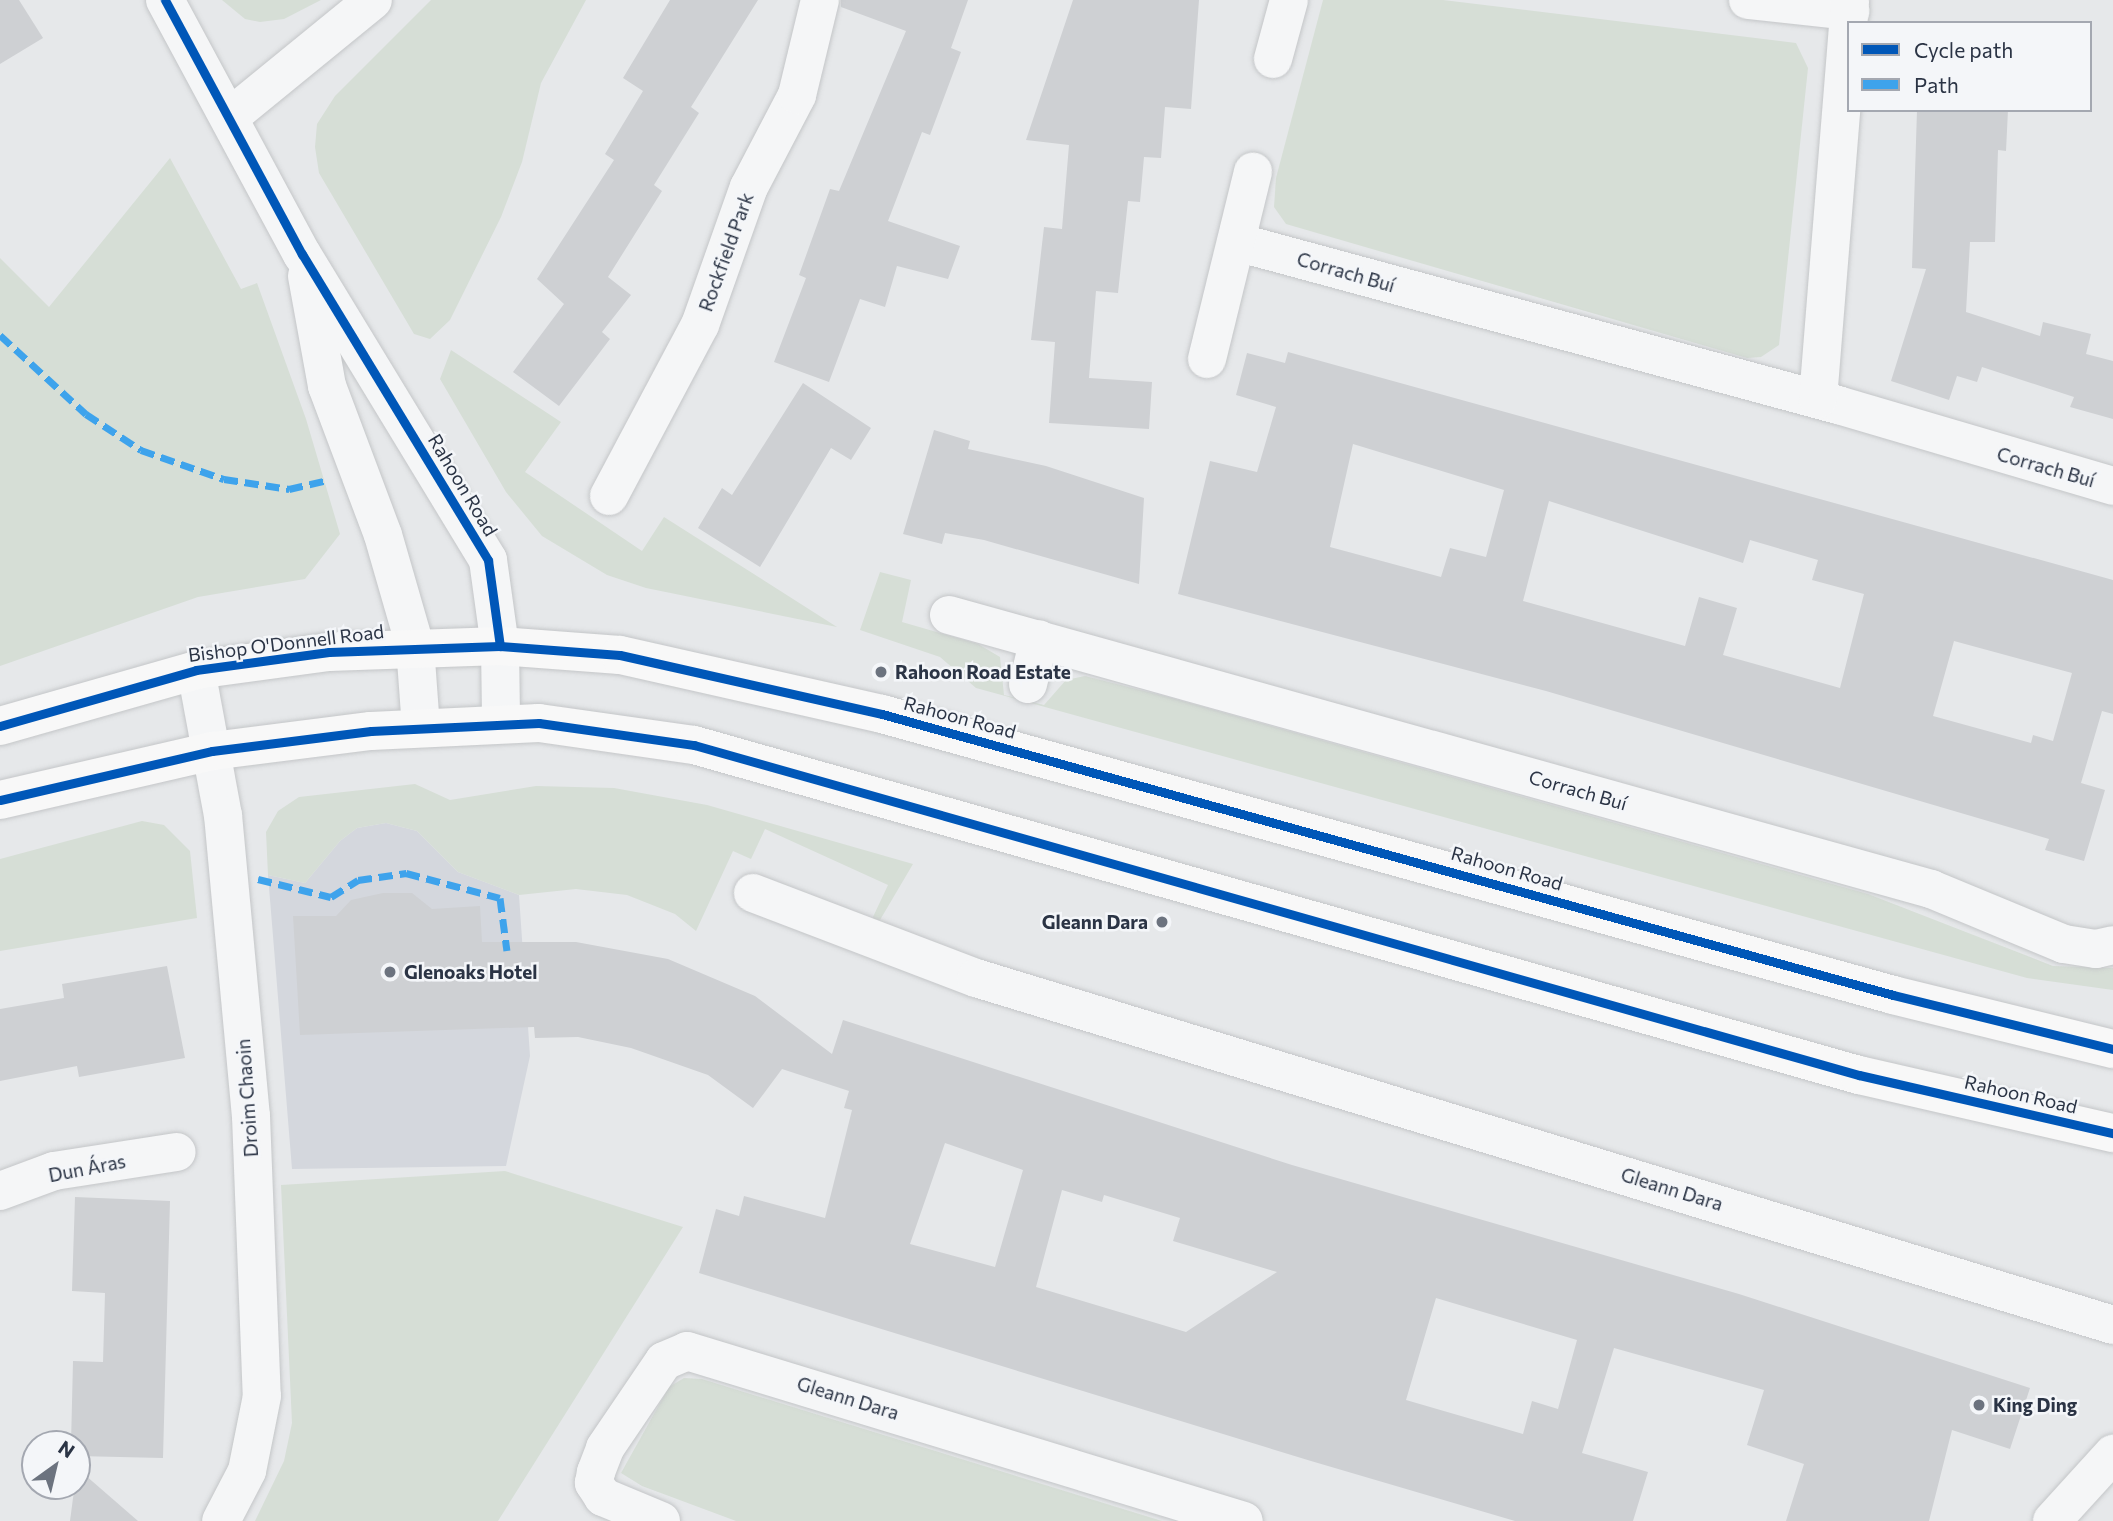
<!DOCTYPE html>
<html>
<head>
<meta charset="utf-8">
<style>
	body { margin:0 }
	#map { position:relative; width:2113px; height:1521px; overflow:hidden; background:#e6e8ea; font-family:Commissioner,sans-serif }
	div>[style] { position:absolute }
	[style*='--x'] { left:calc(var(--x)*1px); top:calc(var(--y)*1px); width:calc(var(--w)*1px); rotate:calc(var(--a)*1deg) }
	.built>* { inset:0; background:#d4d7dd }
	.green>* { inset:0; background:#d6ded6 }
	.building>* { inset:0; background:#ced0d3 }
	.roads { filter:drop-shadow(0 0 2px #c4c6c8) drop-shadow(0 0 2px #c4c6c8) }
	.minor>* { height:38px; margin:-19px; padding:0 19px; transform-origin:19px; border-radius:19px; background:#f5f6f7 }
	.major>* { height:38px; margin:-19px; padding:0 19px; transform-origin:19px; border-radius:19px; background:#f8f8f8 }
	.quiet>* { height:7px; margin-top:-3.5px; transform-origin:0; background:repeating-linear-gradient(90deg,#3ea3ec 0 14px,transparent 0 21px) }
	.cycleway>* { height:9px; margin:-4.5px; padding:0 4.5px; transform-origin:4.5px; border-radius:4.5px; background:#0057b8 }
	.dots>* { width:19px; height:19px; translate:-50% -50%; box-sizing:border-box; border:4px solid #f4f6f9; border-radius:50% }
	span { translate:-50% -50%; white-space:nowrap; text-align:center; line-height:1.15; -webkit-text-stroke:5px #f4f6f9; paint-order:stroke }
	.street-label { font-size:19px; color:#2b3445 }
	.poi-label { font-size:19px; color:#2b3445; font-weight:700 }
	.left { translate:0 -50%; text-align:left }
	.right { translate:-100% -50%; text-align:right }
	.legend { position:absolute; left:1847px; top:21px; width:245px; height:91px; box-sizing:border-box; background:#f4f6f9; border:2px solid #a4a8b1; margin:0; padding:9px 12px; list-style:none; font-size:21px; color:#2b3445 }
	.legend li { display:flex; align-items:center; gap:14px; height:35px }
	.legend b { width:35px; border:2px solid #a4a8b1 }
	.north { position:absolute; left:21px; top:1430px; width:70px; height:70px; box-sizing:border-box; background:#f4f6f9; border:2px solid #a4a8b1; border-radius:50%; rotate:34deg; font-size:19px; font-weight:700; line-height:28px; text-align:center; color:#2b3445 }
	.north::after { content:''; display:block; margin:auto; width:24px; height:32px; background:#6c737f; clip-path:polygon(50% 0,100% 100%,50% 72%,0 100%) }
</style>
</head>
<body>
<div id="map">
	<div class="built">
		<i style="clip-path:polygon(386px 823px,417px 831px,458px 872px,519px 895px,530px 1056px,506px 1166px,292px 1169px,268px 875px,305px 883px,340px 841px,357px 828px)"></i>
	</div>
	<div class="green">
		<i style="clip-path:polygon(222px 0,321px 0,284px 19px,260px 22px,245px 19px)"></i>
		<i style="clip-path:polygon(431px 0,586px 0,541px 83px,522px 162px,501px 217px,450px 320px,430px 339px,414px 334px,319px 173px,315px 147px,317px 124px,335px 96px)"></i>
		<i style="clip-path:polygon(1323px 0,1443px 0,1796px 43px,1808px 68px,1779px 345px,1761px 357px,1747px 358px,1286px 224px,1274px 207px,1276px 178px)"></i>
		<i style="clip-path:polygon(170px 158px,241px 289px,257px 283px,306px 419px,340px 534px,305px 579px,198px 597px,0 666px,0 258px,49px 307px)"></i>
		<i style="clip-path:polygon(451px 350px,561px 422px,525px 472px,642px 551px,664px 517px,837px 627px,646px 588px,607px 575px,542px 536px,506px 492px,440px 379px)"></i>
		<i style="clip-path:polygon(880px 572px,911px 580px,902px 622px,978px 644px,1000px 657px,1004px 695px,1044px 705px,1066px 680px,1085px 676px,1168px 697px,1868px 894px,2053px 966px,2113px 968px,2113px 990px,2027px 978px,976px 688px,940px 657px,860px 630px)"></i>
		<i style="clip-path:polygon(415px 784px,450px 800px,536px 786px,614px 788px,707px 805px,913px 864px,880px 920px,872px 919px,888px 885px,765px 829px,751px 859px,733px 851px,696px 931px,675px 914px,627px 895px,576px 889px,519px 895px,458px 872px,417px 831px,386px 823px,357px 828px,340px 841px,305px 883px,268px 875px,266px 832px,278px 811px,299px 797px)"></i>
		<i style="clip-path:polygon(142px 821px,164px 825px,190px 851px,197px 918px,0 951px,0 859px)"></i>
		<i style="clip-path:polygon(505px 1171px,683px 1227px,498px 1521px,255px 1521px,284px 1461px,292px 1423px,281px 1185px)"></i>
		<i style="clip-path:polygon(684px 1378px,702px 1379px,1162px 1521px,736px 1521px,642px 1486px,621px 1473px,669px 1387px)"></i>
	</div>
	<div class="building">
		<i style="clip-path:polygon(0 0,19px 0,43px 38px,0 64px)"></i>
		<i style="clip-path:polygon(670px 0,758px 0,691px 107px,699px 113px,654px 185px,662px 191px,608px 277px,631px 295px,602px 332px,610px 339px,559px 406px,513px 372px,564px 304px,537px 279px,614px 160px,605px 154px,643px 91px,623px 78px)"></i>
		<i style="clip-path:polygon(841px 0,968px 0,951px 48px,961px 52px,930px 135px,922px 132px,888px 221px,960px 246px,948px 279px,897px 266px,885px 307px,860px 299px,829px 382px,774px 362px,806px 278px,799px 275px,830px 189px,839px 191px,906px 31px,841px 7px)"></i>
		<i style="clip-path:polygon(1073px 0,1199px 0,1191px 109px,1165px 107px,1161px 158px,1144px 157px,1140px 202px,1128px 201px,1118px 293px,1096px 291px,1089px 378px,1152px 382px,1149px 429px,1049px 423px,1055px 342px,1031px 340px,1044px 227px,1062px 229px,1069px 145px,1026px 140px)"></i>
		<i style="clip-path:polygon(1917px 110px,2008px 110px,2006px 151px,1998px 150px,1995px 242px,1970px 242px,1966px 312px,2040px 336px,2043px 322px,2091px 334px,2086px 354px,2113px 361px,2113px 419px,2070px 407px,2074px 397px,1982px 367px,1977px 382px,1957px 376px,1949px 400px,1891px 381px,1926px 269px,1912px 268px)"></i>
		<i style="clip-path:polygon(evenodd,1288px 352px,2113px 580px,2113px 714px,2102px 711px,2081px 783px,2105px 790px,2084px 861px,2045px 850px,2049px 839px,1546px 691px,1178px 594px,1210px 461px,1257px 472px,1276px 407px,1236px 395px,1247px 353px,1285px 363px,1288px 352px,1353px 444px,1504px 490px,1486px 557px,1450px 548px,1441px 577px,1330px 547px,1353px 444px,1288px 352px,1549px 501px,1743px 563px,1750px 540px,1818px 560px,1812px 580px,1864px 594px,1840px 688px,1723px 655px,1737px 608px,1699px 597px,1685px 646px,1523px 601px,1549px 501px,1288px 352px,1954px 641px,2072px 673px,2053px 741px,2033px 735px,2031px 743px,1933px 716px,1954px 641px)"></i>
		<i style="clip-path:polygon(803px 383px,871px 428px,851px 460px,831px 448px,760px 567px,698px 528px,722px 488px,732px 495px)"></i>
		<i style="clip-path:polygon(934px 430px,970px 441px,968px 449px,1046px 466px,1144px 498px,1139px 584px,984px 540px,945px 533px,942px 544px,903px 534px)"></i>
		<i style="clip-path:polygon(evenodd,383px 893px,412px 893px,432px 909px,480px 906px,482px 942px,576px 942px,668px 959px,755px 996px,832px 1054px,843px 1020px,1292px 1165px,1739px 1294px,2030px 1388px,2010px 1449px,1952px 1430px,1929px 1521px,1786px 1521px,1804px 1464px,1747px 1445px,1764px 1390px,1614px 1348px,1582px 1453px,1648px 1472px,1633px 1521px,1515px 1521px,1311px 1461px,699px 1273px,716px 1209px,739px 1216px,744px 1196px,825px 1218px,852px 1110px,844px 1108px,849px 1091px,782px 1069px,753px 1108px,708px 1075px,631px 1048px,578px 1037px,535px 1038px,534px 1027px,300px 1035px,293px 916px,336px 916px,351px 900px,383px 893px,945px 1143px,1023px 1170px,995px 1267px,910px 1244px,945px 1143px,383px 893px,1062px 1190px,1102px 1202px,1104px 1195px,1180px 1218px,1173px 1241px,1277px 1272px,1186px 1332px,1036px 1287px,1062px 1190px,383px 893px,1436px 1298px,1577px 1340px,1558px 1409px,1532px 1401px,1523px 1434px,1406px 1400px,1436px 1298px)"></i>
		<i style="clip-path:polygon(167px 966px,185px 1058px,79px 1077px,77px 1066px,0 1081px,0 1009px,64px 998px,62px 984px)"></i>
		<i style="clip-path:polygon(75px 1197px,170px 1201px,163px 1458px,77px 1456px,77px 1444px,71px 1444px,73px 1361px,103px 1362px,105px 1293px,72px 1291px)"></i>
		<i style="clip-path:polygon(77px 1468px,138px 1521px,70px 1521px)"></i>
	</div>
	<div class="roads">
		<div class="minor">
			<i style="--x:165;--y:0;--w:289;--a:61.7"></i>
			<i style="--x:302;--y:254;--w:358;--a:58.7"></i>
			<i style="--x:488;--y:560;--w:87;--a:82.1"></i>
			<i style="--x:500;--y:646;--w:76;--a:89.2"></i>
			<i style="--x:1748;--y:0;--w:103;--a:6.2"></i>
			<i style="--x:1273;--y:59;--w:61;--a:-74.8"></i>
			<i style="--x:231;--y:116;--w:183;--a:-39.2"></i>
			<i style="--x:1240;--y:243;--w:620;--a:15.16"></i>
			<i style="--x:1838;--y:405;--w:287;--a:16.4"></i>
			<i style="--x:307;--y:276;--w:112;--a:79.7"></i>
			<i style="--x:327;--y:386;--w:159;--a:69.4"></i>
			<i style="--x:383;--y:535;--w:116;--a:73.9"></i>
			<i style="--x:415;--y:646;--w:81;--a:85.8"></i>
			<i style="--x:1207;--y:359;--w:193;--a:-76.2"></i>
			<i style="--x:1818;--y:399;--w:400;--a:-85.4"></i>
			<i style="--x:609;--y:496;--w:194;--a:-62"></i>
			<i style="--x:700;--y:325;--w:146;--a:-70.5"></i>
			<i style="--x:749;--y:187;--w:104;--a:-62.4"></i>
			<i style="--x:797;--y:95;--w:98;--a:-76.4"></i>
			<i style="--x:949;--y:615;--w:1020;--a:15.59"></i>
			<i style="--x:1931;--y:889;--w:144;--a:22.5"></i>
			<i style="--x:2064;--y:944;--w:32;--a:9"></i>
			<i style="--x:2096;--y:949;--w:17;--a:-13"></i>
			<i style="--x:196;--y:670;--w:147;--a:79.5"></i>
			<i style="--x:223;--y:815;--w:302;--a:84.7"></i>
			<i style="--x:251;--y:1116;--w:280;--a:87.8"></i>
			<i style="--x:262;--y:1396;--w:76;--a:101.3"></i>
			<i style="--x:247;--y:1471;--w:56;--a:117.5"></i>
			<i style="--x:1028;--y:684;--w:46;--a:-76.3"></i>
			<i style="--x:753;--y:893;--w:239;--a:20.9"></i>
			<i style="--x:976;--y:978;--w:1189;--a:16.97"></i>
			<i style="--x:0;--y:1191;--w:58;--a:-20.3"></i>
			<i style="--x:54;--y:1171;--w:124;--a:-8.8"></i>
			<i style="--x:661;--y:1521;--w:63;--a:-157.5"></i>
			<i style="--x:603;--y:1497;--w:17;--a:-123"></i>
			<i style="--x:594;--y:1483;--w:11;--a:-80"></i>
			<i style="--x:596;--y:1472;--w:26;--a:-69"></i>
			<i style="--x:605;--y:1448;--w:105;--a:-55.9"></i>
			<i style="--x:664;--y:1361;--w:25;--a:-23"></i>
			<i style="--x:687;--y:1351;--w:582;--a:16.97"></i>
			<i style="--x:2052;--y:1521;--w:91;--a:-47.7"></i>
		</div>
		<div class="major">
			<i style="--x:0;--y:726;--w:204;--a:-15.9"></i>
			<i style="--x:196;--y:670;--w:134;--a:-7.7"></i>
			<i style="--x:329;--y:652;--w:171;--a:-2"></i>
			<i style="--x:500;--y:646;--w:120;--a:4.3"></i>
			<i style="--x:620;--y:655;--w:269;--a:12.7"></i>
			<i style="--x:882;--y:714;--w:1049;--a:15.53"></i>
			<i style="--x:1893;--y:995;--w:227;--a:13.8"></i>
			<i style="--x:0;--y:800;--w:218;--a:-13"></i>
			<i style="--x:212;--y:751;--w:160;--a:-7.2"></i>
			<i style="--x:371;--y:731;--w:168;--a:-2.7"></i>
			<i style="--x:539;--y:723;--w:157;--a:8.1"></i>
			<i style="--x:694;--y:745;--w:1211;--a:15.82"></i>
			<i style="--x:1859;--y:1075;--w:261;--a:12.9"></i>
		</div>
	</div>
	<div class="quiet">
		<i style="--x:0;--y:335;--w:117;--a:42.6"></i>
		<i style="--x:86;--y:414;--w:66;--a:33.2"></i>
		<i style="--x:141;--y:450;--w:88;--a:19.3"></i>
		<i style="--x:224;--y:479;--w:66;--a:8.7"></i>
		<i style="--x:289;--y:489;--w:36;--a:-13"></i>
		<i style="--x:258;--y:879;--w:75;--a:13.9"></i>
		<i style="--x:331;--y:897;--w:32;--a:-32"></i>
		<i style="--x:358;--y:880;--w:49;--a:-8.3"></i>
		<i style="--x:406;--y:873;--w:97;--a:14.9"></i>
		<i style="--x:500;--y:898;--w:53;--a:82.5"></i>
	</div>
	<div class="cycleway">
		<i style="--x:165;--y:0;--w:289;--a:61.7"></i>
		<i style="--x:302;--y:254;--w:358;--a:58.7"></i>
		<i style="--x:488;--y:560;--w:87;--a:82.1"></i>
		<i style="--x:0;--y:726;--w:204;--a:-15.9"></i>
		<i style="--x:196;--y:670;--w:134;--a:-7.7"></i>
		<i style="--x:329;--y:652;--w:171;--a:-2"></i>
		<i style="--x:500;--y:646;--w:120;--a:4.3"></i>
		<i style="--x:620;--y:655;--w:269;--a:12.7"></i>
		<i style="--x:882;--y:714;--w:1049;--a:15.53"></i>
		<i style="--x:1893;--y:995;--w:227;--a:13.8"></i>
		<i style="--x:0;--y:800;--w:218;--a:-13"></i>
		<i style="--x:212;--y:751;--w:160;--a:-7.2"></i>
		<i style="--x:371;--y:731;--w:168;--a:-2.7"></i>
		<i style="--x:539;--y:723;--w:157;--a:8.1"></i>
		<i style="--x:694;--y:745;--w:1211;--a:15.82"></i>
		<i style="--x:1859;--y:1075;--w:261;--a:12.9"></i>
	</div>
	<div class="dots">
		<i style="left:881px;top:672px;background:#6c737f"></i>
		<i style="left:1162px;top:922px;background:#6c737f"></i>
		<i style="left:390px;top:972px;background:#6c737f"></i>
		<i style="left:1979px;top:1405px;background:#6c737f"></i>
	</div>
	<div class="street-label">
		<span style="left:726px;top:252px;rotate:-70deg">Rockfield Park</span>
		<span style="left:1346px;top:272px;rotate:16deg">Corrach Buí</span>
		<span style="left:2046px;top:467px;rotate:16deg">Corrach Buí</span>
		<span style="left:463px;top:485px;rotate:59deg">Rahoon Road</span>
		<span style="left:286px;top:643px;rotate:-7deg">Bishop O'Donnell Road</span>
		<span style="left:960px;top:717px;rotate:15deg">Rahoon Road</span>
		<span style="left:1578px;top:790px;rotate:16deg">Corrach Buí</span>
		<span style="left:1507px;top:868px;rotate:16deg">Rahoon Road</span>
		<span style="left:2021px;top:1094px;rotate:13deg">Rahoon Road</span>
		<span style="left:247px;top:1098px;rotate:-94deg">Droim Chaoin</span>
		<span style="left:87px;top:1168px;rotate:-11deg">Dun Áras</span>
		<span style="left:1672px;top:1189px;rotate:17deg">Gleann Dara</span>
		<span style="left:848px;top:1398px;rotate:17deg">Gleann Dara</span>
	</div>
	<div class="poi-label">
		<span class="left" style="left:895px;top:672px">Rahoon Road Estate</span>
		<span class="right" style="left:1148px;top:922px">Gleann Dara</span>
		<span class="left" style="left:404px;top:972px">Glenoaks Hotel</span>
		<span class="left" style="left:1993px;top:1405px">King Ding</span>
	</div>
	<ul class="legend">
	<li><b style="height:9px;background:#0057b8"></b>Cycle path</li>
	<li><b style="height:9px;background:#3ea3ec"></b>Path</li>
	</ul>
	<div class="north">N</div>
</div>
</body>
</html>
